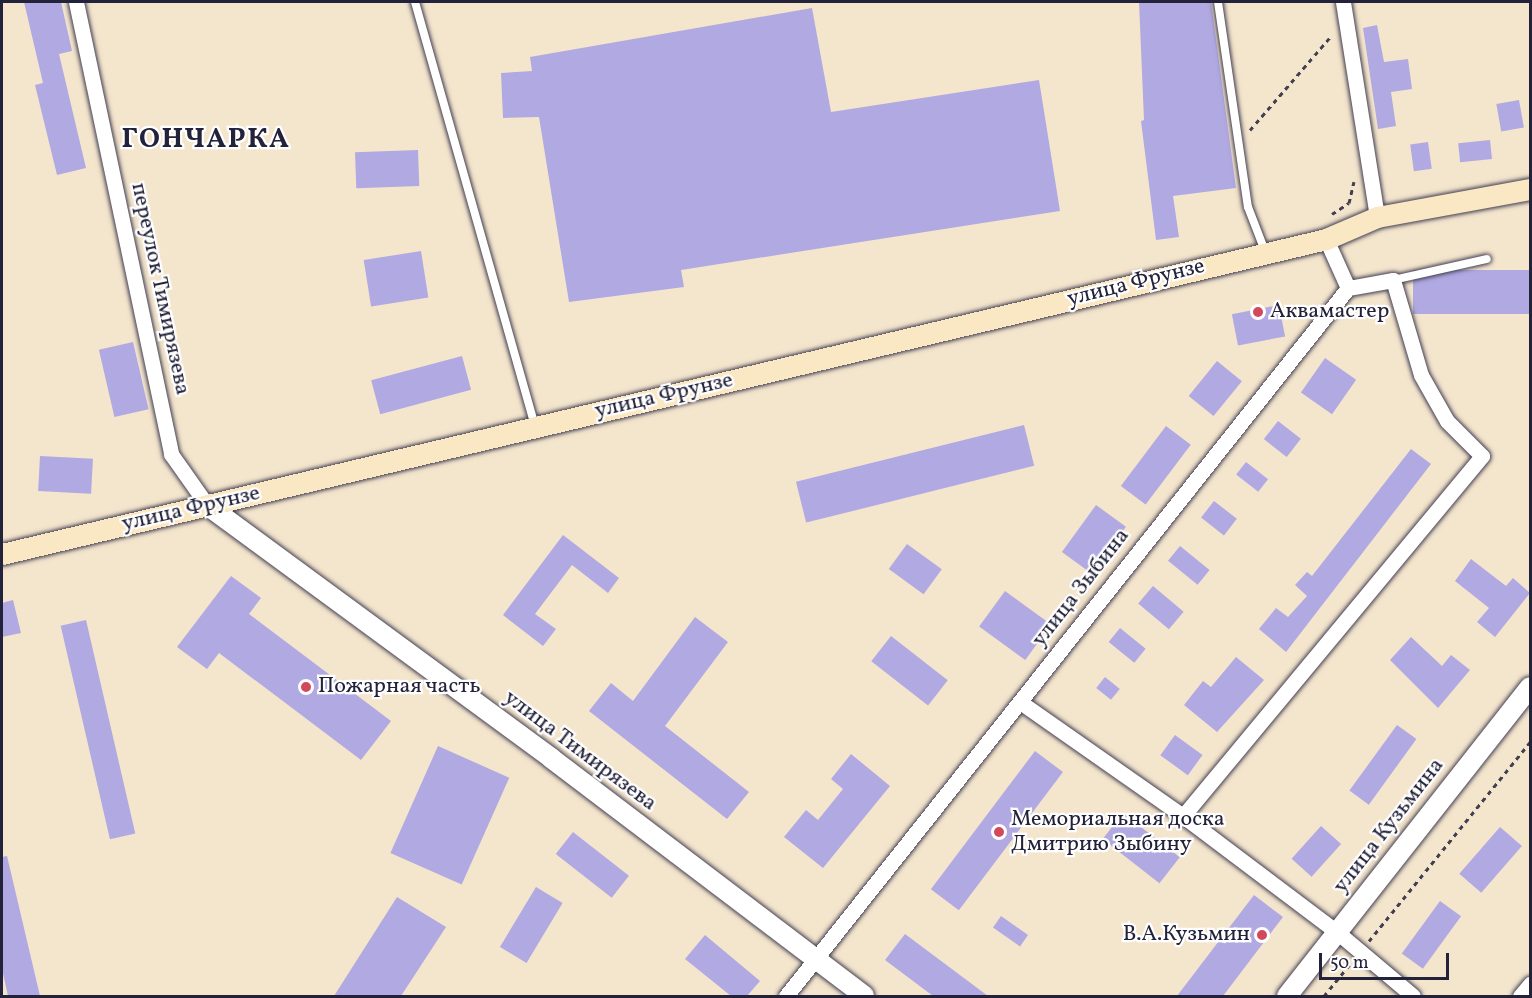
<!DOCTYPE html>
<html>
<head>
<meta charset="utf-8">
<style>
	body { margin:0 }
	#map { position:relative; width:1532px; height:998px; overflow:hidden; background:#f4e5cd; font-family:Vollkorn,serif }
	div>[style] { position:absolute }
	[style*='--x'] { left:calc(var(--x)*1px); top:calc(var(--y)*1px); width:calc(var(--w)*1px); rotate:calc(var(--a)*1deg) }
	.building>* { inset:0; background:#b1a9e2; transform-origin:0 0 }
	.path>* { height:3px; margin-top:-1.5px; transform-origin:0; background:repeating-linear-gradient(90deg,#423f51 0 4.5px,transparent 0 9px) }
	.roads { filter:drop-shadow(0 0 2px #423f51) drop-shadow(0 0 2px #423f51) }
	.service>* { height:8px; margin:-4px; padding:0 4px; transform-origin:4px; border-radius:4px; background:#fff }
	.minor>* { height:15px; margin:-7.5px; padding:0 7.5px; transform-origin:7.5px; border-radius:7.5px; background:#fff }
	.tertiary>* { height:20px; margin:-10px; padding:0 10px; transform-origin:10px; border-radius:10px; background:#fff }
	.secondary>* { height:21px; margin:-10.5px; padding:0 10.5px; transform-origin:10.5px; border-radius:10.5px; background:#fae7c3 }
	.dots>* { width:16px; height:16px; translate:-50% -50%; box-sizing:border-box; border:3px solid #fff; border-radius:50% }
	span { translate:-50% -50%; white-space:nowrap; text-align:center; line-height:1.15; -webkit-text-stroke:4.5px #fff; paint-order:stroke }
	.street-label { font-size:22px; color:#22223b }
	.poi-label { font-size:22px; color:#22223b }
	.left { translate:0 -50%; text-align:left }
	.right { translate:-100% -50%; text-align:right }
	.district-label { font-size:28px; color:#22223b; font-weight:700; letter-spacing:1.5px }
	.frame { position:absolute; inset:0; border:3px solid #22223b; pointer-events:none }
	.scale { position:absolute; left:1319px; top:953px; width:130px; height:27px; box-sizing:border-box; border:3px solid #22223b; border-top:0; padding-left:8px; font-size:18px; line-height:21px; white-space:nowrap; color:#22223b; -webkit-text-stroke:4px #fff; paint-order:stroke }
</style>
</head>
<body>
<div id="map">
	<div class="building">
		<i style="clip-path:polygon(24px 2px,61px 2px,72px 51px,59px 54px,86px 168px,57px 175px,35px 85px,43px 83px)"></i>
		<i style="clip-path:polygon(1139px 2px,1211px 2px,1236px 188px,1173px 196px,1179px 237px,1156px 240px,1141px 121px,1144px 120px)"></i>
		<i style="clip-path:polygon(812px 8px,831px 112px,1039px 80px,1060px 211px,681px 270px,684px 287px,569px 302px,539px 117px,503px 118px,501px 73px,532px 71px,530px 57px)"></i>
		<i style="clip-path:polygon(1377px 25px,1384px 62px,1408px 59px,1412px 89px,1391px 92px,1396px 126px,1378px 129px,1363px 28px)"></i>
		<i style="left:1519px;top:100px;width:28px;height:23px;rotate:80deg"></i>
		<i style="left:1490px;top:140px;width:19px;height:32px;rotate:84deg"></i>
		<i style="left:1428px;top:142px;width:27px;height:18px;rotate:82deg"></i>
		<i style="left:418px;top:150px;width:36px;height:63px;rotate:88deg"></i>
		<i style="left:421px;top:251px;width:47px;height:58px;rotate:81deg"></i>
		<i style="left:1530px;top:270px;width:44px;height:117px;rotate:90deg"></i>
		<i style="left:1279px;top:305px;width:32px;height:48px;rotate:79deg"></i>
		<i style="left:133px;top:342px;width:69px;height:35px;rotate:77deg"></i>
		<i style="left:462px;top:356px;width:35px;height:94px;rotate:75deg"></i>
		<i style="left:1325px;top:358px;width:38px;height:42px;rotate:35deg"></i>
		<i style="left:1217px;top:361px;width:32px;height:45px;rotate:39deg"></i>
		<i style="left:1278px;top:421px;width:29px;height:23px;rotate:38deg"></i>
		<i style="left:1024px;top:425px;width:42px;height:235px;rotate:76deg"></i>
		<i style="left:1166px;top:426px;width:31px;height:75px;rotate:37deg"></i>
		<i style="clip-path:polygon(1411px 449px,1431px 464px,1286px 652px,1259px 629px,1276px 608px,1288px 617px,1307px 596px,1295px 585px,1307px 572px,1312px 576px)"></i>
		<i style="left:40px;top:456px;width:53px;height:35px;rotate:3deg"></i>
		<i style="left:1246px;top:462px;width:28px;height:16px;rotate:38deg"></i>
		<i style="left:1214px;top:501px;width:29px;height:21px;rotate:38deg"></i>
		<i style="left:1096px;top:505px;width:37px;height:58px;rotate:36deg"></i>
		<i style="clip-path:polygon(563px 535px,619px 578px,608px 593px,572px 565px,535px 614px,556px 629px,543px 646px,503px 615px)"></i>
		<i style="left:907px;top:544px;width:43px;height:31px;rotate:36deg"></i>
		<i style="left:1180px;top:546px;width:38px;height:19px;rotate:39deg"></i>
		<i style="clip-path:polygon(1471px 559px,1506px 586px,1513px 578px,1530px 593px,1495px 637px,1477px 622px,1489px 608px,1455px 581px)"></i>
		<i style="clip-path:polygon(231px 576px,261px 598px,249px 614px,391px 721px,361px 760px,219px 653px,207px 669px,177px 647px)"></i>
		<i style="left:1153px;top:586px;width:40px;height:23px;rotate:40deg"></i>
		<i style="left:1005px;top:591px;width:57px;height:44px;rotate:36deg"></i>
		<i style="clip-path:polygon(13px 600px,21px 633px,2px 637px,2px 603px)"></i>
		<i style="clip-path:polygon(695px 617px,728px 642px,665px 726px,749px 792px,727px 819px,589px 711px,611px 683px,633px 701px)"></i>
		<i style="left:86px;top:620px;width:219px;height:26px;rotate:77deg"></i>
		<i style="left:1120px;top:628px;width:33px;height:18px;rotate:39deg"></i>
		<i style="left:891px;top:636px;width:72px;height:32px;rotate:38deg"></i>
		<i style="clip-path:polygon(1411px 637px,1442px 666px,1451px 655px,1470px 670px,1438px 708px,1390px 660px)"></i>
		<i style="clip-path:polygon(1236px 657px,1264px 680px,1217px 732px,1184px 705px,1203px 681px,1211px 687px)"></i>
		<i style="left:1105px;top:677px;width:19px;height:14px;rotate:39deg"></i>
		<i style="left:1397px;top:725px;width:24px;height:81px;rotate:36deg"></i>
		<i style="left:1175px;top:735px;width:34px;height:25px;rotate:36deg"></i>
		<i style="left:438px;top:746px;width:78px;height:117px;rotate:24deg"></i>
		<i style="left:1035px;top:751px;width:35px;height:173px;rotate:37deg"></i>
		<i style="clip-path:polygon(851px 754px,890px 786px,823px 868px,784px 837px,806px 810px,818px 820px,843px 789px,831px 779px)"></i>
		<i style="left:1123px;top:813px;width:72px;height:33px;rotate:38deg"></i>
		<i style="left:1321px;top:826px;width:27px;height:44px;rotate:42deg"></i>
		<i style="left:1500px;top:827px;width:29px;height:62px;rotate:41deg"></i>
		<i style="left:573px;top:832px;width:71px;height:28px;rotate:38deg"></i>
		<i style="clip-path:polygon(7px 856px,40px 996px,8px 996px,2px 969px,2px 857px)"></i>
		<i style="left:536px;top:887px;width:31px;height:70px;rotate:31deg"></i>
		<i style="clip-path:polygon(1254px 895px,1283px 917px,1223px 996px,1177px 996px)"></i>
		<i style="clip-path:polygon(397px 897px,446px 927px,401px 996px,334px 996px)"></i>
		<i style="left:1440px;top:901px;width:26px;height:65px;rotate:36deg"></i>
		<i style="left:1001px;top:916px;width:33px;height:14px;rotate:35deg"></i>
		<i style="clip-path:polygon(905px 934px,988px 996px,933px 996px,885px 960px)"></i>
		<i style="clip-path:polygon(705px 935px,760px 981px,747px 996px,731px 996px,685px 959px)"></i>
	</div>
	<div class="path">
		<i style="--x:1250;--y:130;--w:125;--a:-49.2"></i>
		<i style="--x:1332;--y:214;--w:20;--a:-33"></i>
		<i style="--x:1349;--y:203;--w:22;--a:-77"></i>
		<i style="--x:1369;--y:941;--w:256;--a:-51"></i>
		<i style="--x:1324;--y:996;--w:41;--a:-50.9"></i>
	</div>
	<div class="roads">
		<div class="service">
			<i style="--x:415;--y:2;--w:441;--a:74.2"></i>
			<i style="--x:1218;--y:2;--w:207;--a:81.7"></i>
			<i style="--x:1248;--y:207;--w:47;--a:68.9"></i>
			<i style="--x:1393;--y:280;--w:96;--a:-12.6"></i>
		</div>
		<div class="minor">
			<i style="--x:76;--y:2;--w:462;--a:78.1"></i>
			<i style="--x:171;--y:454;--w:62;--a:54.8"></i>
			<i style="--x:1343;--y:2;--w:218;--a:81"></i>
			<i style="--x:1020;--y:702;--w:199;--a:35"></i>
			<i style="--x:1183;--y:816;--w:193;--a:37"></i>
			<i style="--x:1337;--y:932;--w:99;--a:40.1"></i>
			<i style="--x:1183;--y:816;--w:468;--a:-50.3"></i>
			<i style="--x:1482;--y:456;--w:49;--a:-135"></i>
			<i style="--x:1447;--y:421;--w:53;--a:-119.5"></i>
			<i style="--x:1421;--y:375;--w:99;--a:-106.4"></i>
			<i style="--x:1393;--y:280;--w:46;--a:169.9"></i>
			<i style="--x:786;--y:996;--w:904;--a:-51.56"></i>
			<i style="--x:1348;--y:288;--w:54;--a:-114.2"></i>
			<i style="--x:1520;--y:996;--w:16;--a:-50"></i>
		</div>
		<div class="tertiary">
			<i style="--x:207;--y:505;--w:427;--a:36.3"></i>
			<i style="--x:551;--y:758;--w:393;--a:37.2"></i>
			<i style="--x:1287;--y:996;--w:393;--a:-51.8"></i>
		</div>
		<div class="secondary">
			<i style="--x:2;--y:554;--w:1361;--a:-13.38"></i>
			<i style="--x:1326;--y:239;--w:56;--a:-23.3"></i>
			<i style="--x:1377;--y:217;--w:156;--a:-10.4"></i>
		</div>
	</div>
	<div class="dots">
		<i style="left:1258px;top:312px;background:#d1495b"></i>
		<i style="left:306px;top:687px;background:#d1495b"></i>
		<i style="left:999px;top:832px;background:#d1495b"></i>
		<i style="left:1262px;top:935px;background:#d1495b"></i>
	</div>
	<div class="street-label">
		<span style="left:1136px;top:283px;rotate:-14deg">улица Фрунзе</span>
		<span style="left:160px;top:289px;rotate:78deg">переулок Тимирязева</span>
		<span style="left:664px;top:396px;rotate:-13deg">улица Фрунзе</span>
		<span style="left:191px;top:509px;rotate:-13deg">улица Фрунзе</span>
		<span style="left:1081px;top:588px;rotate:-52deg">улица Зыбина</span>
		<span style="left:580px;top:751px;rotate:37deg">улица Тимирязева</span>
		<span style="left:1389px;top:826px;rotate:-52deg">улица Кузьмина</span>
	</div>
	<div class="poi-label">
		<span class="left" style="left:1270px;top:312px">Аквамастер</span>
		<span class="left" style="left:318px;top:687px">Пожарная часть</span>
		<span class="left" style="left:1011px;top:832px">Мемориальная доска<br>Дмитрию Зыбину</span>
		<span class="right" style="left:1250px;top:935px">В.А.Кузьмин</span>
	</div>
	<div class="district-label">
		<span style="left:206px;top:140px">ГОНЧАРКА</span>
	</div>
	<div class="frame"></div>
	<div class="scale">50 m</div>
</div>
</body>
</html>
